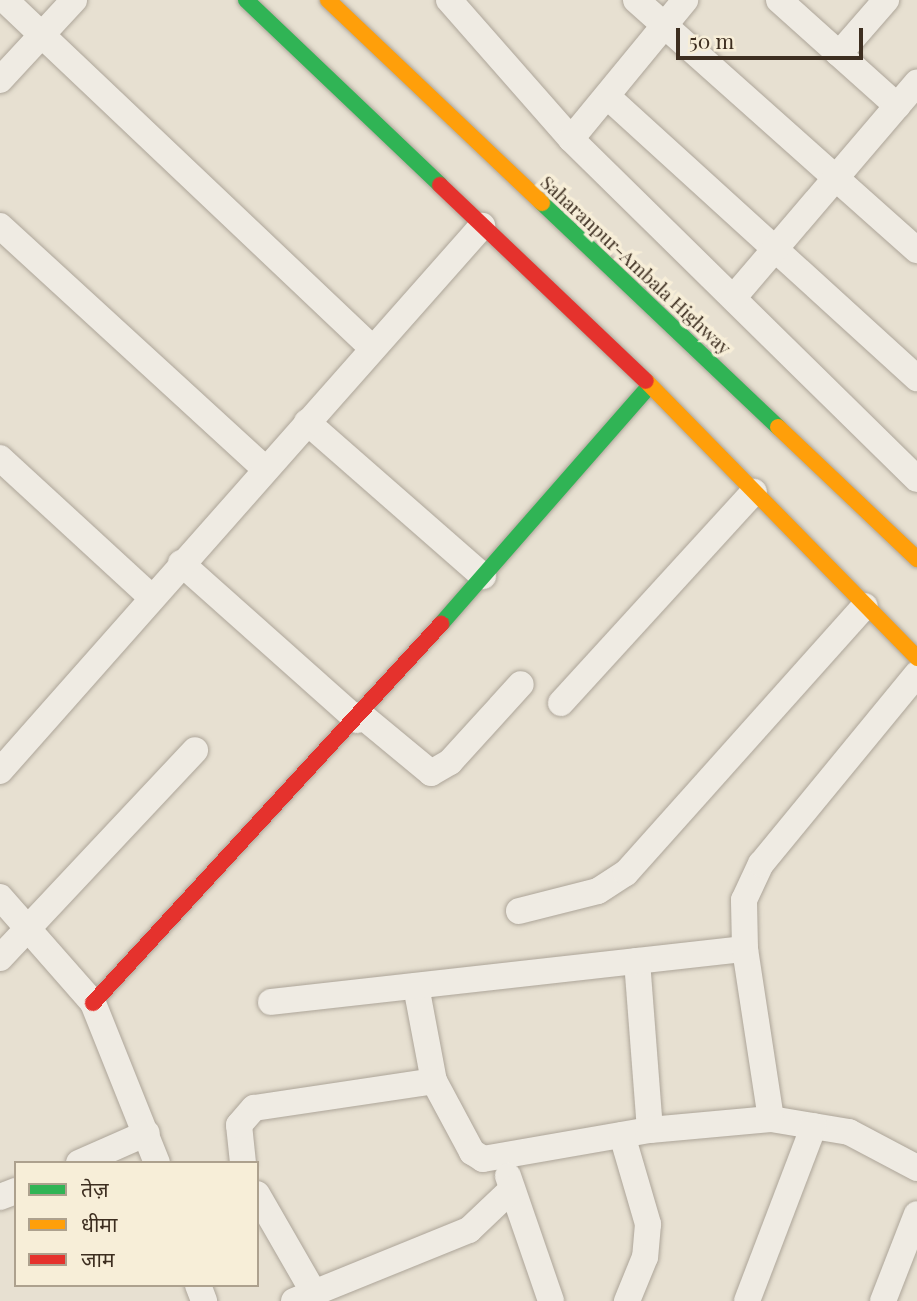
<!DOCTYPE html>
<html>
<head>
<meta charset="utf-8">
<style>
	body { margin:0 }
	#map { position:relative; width:917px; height:1301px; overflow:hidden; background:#e7e0d1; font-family:"Playfair Display","Noto Sans Devanagari",serif }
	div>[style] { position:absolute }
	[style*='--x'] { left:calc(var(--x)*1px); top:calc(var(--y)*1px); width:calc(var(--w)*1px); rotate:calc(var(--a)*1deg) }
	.roads { filter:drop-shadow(0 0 2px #ada599) drop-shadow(0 0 2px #ada599) }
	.street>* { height:26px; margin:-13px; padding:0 13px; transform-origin:13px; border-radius:13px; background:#efebe3 }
	.fast>* { height:16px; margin:-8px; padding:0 8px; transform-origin:8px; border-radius:8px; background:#30b455 }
	.slow>* { height:16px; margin:-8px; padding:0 8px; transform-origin:8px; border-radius:8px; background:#ff9f0a }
	.jam>* { height:16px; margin:-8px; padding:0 8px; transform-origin:8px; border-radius:8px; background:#e5322d }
	span { translate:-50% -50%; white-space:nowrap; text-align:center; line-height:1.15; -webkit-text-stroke:7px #f7eed8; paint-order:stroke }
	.street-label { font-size:19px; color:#3d2e20 }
	.legend { position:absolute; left:14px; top:1161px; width:245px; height:126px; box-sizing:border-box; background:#f7eed8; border:2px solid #ada18e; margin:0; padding:9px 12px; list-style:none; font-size:21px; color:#3d2e20 }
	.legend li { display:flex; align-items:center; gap:14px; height:35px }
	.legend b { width:35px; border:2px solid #ada18e }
	.scale { position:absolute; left:676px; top:28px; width:187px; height:32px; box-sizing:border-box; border:4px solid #3d2e20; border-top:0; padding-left:9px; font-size:21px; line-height:24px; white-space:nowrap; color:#3d2e20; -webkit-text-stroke:5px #f7eed8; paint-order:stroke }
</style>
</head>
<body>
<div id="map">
	<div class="roads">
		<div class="street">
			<i style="--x:5;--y:0;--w:506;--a:43.48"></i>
			<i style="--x:449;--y:0;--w:185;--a:48.7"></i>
			<i style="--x:571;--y:139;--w:485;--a:44.5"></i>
			<i style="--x:636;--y:0;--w:376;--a:41.7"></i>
			<i style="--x:779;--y:0;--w:159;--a:41.9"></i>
			<i style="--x:839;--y:54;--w:72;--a:-49"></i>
			<i style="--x:0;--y:80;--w:109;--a:-47.2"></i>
			<i style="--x:608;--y:97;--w:418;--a:42.3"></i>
			<i style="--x:571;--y:139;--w:180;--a:-50.6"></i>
			<i style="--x:0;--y:226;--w:358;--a:42.5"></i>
			<i style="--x:734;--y:297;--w:282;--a:-49.5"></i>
			<i style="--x:307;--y:422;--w:234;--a:41.2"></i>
			<i style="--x:0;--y:458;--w:205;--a:42.6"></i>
			<i style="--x:181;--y:563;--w:236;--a:41.7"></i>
			<i style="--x:561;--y:703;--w:286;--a:-47.6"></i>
			<i style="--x:361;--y:715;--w:91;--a:39.6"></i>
			<i style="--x:431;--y:773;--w:22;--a:-30"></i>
			<i style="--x:450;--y:762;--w:105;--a:-47.7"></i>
			<i style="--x:0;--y:771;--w:728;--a:-48.51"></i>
			<i style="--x:0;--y:897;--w:141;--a:48.7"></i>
			<i style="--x:93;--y:1003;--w:172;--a:68.2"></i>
			<i style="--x:519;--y:911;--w:81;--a:-14.2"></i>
			<i style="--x:598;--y:891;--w:33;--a:-33"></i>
			<i style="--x:626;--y:873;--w:358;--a:-48.2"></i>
			<i style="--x:0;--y:958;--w:285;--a:-46.8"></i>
			<i style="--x:637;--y:961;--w:169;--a:85.6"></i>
			<i style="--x:416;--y:986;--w:97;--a:79.3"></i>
			<i style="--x:434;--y:1081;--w:81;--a:61.8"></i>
			<i style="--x:472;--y:1152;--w:13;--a:32"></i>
			<i style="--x:483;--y:1159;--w:169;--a:-9.9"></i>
			<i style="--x:650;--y:1130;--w:121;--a:-5.2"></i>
			<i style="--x:771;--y:1119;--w:79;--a:9.5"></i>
			<i style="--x:849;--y:1132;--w:77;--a:27.9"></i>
			<i style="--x:271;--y:1002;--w:477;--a:-6.4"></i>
			<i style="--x:771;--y:1119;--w:172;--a:-98.7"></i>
			<i style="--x:745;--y:949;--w:49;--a:-91.2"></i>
			<i style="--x:744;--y:900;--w:40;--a:-65"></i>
			<i style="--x:761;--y:864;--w:246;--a:-50.6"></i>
			<i style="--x:622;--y:1135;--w:93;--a:73.7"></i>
			<i style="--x:648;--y:1224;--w:33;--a:95"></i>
			<i style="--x:645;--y:1257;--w:48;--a:112.2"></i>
			<i style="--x:79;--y:1163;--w:74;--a:-23.8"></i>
			<i style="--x:243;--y:1163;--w:38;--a:-96"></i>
			<i style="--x:239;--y:1125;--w:23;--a:-49"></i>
			<i style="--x:254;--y:1108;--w:182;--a:-8.5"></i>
			<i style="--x:508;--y:1176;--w:132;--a:71"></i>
			<i style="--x:257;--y:1194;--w:114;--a:60.1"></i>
			<i style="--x:0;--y:1197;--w:17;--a:-21"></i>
			<i style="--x:198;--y:1285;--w:17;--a:69"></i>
			<i style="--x:294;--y:1301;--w:189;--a:-22.1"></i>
			<i style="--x:469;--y:1230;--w:59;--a:-43.6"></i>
			<i style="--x:747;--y:1301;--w:187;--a:-69.1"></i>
			<i style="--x:883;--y:1301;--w:93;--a:-68.7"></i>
		</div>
		<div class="fast">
			<i style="--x:246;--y:0;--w:268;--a:43.6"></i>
			<i style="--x:542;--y:203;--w:325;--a:43.5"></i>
			<i style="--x:441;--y:624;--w:317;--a:-48.8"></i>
		</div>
		<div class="slow">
			<i style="--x:328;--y:0;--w:295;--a:43.5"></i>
			<i style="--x:646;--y:381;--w:388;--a:45.6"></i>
			<i style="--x:778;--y:427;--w:192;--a:43.5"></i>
		</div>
		<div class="jam">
			<i style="--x:440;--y:185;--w:284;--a:43.6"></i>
			<i style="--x:93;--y:1003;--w:515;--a:-47.44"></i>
		</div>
	</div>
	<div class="street-label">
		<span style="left:636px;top:265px;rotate:43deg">Saharanpur-Ambala Highway</span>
	</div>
	<ul class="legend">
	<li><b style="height:9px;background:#30b455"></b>तेज़</li>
	<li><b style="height:9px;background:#ff9f0a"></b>धीमा</li>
	<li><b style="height:9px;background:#e5322d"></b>जाम</li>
	</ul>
	<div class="scale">50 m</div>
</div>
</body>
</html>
